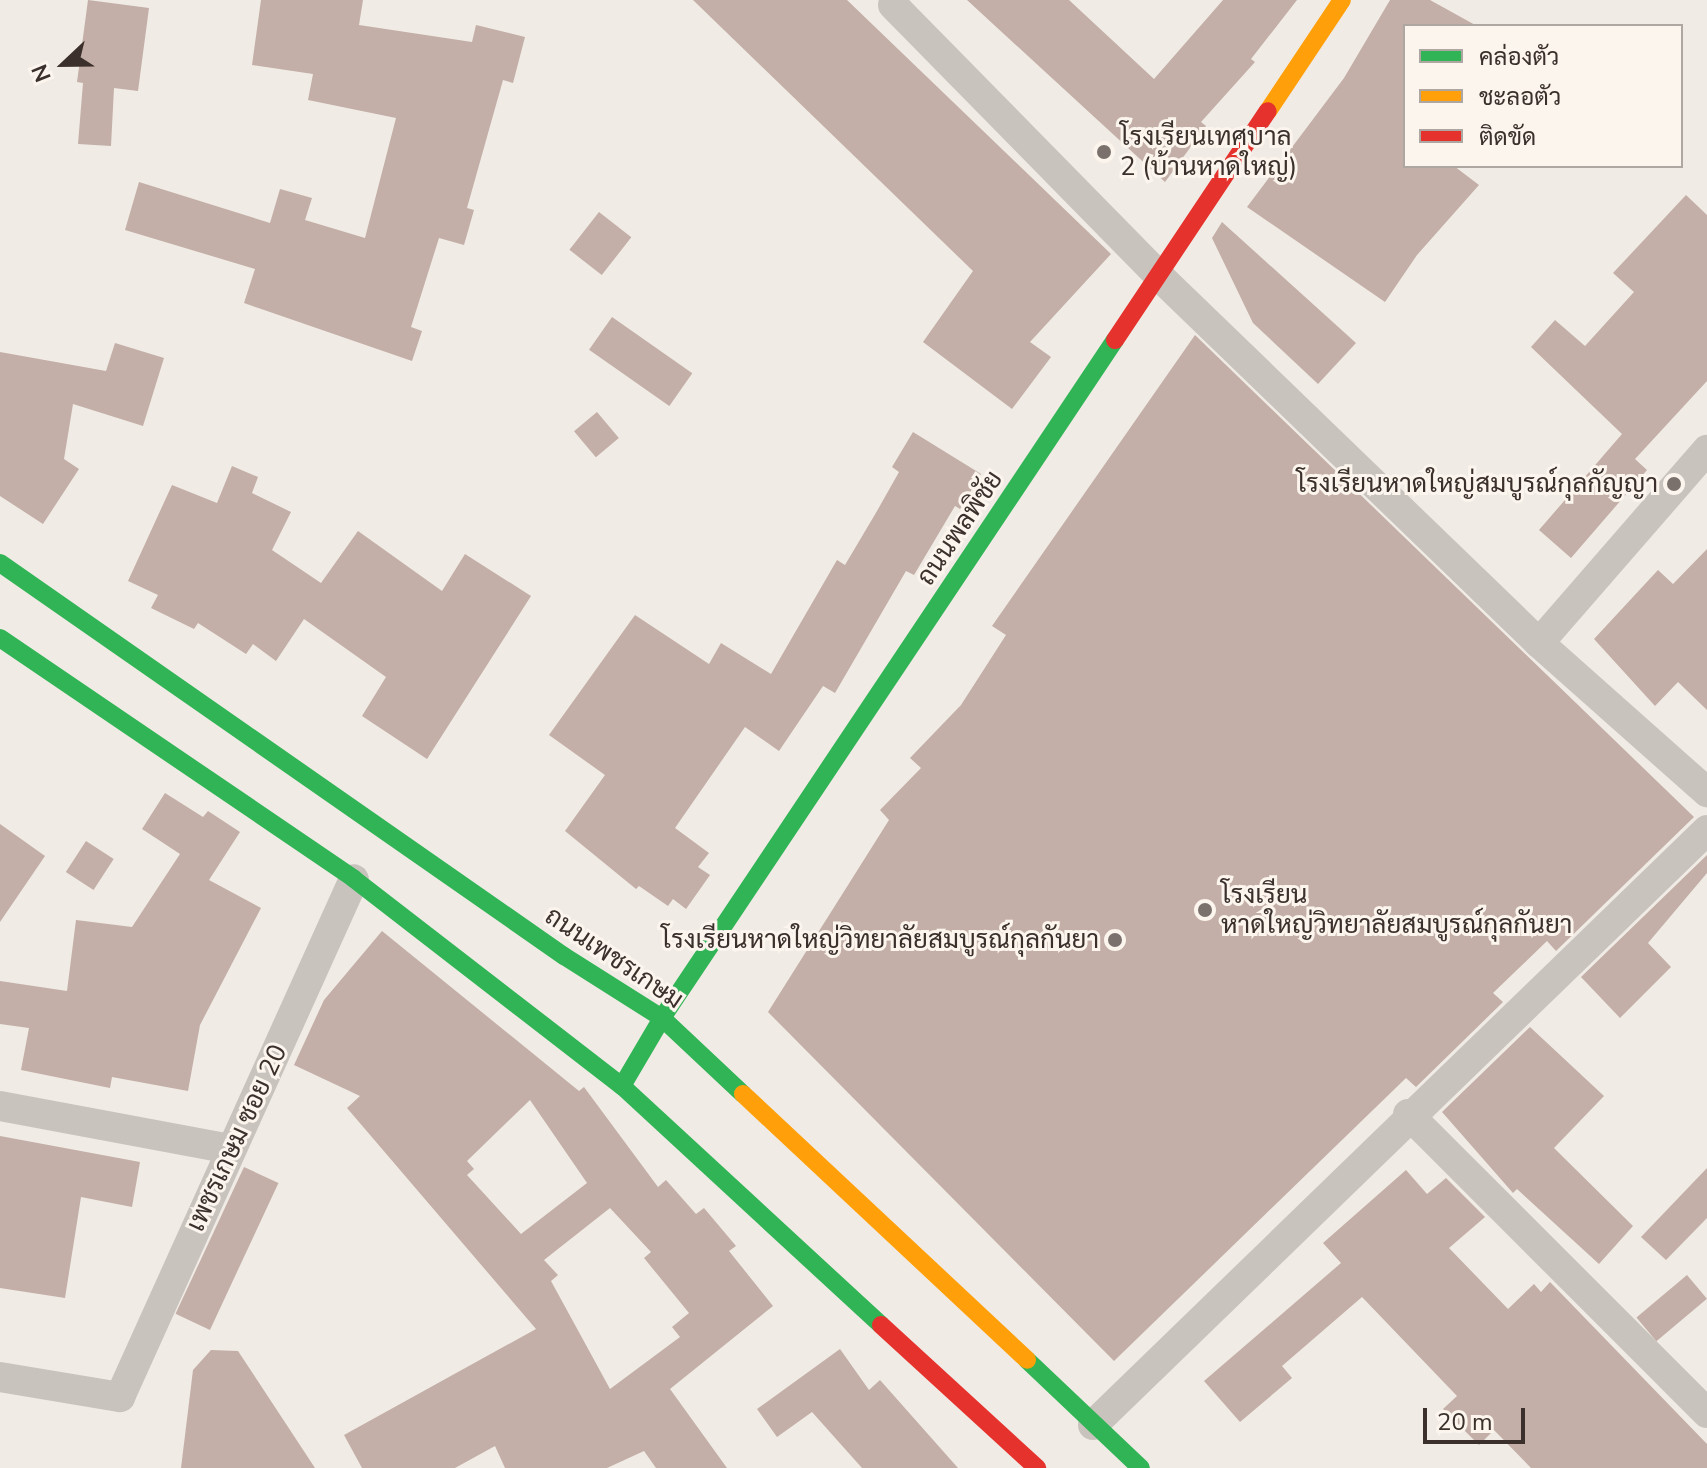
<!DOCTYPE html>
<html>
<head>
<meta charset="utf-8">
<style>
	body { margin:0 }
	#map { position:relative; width:1707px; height:1468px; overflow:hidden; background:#f0ebe5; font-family:"Nunito Sans",Sarabun,sans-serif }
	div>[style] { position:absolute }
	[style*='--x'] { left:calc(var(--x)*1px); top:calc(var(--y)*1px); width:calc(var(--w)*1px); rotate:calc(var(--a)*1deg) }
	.building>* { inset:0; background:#c3afa7; transform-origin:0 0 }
	.street>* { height:30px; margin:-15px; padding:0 15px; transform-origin:15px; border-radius:15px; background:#c9c3be }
	.fast>* { height:18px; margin:-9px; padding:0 9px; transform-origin:9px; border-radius:9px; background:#30b455 }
	.slow>* { height:18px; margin:-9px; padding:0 9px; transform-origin:9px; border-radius:9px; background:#ff9f0a }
	.jam>* { height:18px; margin:-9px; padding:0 9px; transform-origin:9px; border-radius:9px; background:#e5322d }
	.dots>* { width:22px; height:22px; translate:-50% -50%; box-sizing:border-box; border:4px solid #fbf5ee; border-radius:50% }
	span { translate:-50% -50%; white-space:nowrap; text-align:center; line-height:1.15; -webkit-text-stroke:6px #fbf5ee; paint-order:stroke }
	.poi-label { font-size:26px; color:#3b302b }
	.left { translate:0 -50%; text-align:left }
	.right { translate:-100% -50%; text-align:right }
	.street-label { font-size:26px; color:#3b302b }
	.legend { position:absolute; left:1403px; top:24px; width:280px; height:144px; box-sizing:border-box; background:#fbf5ee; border:2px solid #aea6a0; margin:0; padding:10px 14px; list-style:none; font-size:24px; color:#3b302b }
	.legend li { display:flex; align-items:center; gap:16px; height:40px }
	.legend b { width:40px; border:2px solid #aea6a0 }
	.north { position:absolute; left:24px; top:24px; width:80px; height:80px; -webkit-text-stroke:6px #fbf5ee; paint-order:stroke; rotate:248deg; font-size:22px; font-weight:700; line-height:32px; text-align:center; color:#3b302b }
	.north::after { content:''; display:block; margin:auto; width:28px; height:36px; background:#3b302b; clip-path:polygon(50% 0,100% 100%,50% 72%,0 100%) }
	.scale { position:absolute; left:1423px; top:1408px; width:102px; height:36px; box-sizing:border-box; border:4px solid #3b302b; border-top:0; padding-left:10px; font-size:24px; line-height:28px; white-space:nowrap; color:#3b302b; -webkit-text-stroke:6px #fbf5ee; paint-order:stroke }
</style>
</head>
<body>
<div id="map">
	<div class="building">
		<i style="clip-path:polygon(88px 0,149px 8px,138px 91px,114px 88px,111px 146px,78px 144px,83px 83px,77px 82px)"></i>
		<i style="clip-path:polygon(261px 0,363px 0,359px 25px,472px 42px,476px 25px,525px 37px,513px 83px,503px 80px,467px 208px,474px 210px,464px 245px,439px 238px,411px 327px,422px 331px,412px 361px,244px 303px,255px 269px,125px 230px,139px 182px,270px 223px,280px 189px,312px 198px,305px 220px,365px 238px,396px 118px,308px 100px,313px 74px,252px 65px)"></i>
		<i style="clip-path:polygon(693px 0,847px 0,1111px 254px,1030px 342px,1051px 357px,1012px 409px,923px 342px,973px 271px)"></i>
		<i style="clip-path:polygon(967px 0,1069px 0,1154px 79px,1223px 0,1297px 0,1251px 59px,1255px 62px,1201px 122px,1206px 126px,1165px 182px)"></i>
		<i style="clip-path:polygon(1390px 0,1430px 0,1477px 26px,1405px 26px,1405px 166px,1454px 166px,1479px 185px,1417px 255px,1385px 302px,1247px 207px,1344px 78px)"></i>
		<i style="clip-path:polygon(1686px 195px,1707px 215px,1707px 381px,1635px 459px,1647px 470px,1571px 558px,1539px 530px,1622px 434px,1531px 347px,1555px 320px,1585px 346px,1634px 292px,1613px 273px)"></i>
		<i style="left:599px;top:212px;width:41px;height:48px;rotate:38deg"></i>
		<i style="clip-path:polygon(1222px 222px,1356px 343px,1318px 384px,1253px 323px,1212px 238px)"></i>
		<i style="left:612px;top:317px;width:98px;height:40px;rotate:35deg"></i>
		<i style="clip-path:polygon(1195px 335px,1694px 817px,1556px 951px,1547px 941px,1493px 993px,1503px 1002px,1416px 1087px,1406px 1078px,1114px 1361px,768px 1012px,889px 820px,880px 810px,921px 768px,910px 758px,961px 705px,1006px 635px,992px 626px)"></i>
		<i style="clip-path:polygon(115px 343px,164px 358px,143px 426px,73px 404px,64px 459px,79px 469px,43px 524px,0 496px,0 352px,106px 371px)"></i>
		<i style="left:597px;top:412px;width:34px;height:30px;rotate:50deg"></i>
		<i style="clip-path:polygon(913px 432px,981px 474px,960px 509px,955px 506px,914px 575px,906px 571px,835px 693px,823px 686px,779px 751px,745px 727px,675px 828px,709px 853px,698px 867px,710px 875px,686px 909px,673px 899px,668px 906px,639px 886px,636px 889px,565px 831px,605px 775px,549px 735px,635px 615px,709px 664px,721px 643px,771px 674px,837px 560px,845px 565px,877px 511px,899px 472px,892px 467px)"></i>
		<i style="clip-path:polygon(232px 466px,258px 477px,252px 493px,291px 512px,272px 550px,321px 583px,358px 531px,442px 591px,465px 554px,531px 596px,427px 759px,362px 716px,386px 677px,304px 619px,276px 661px,253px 644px,246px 654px,198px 623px,194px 629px,151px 608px,158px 595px,128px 581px,172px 485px,217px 503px)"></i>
		<i style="clip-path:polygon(1707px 549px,1707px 710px,1678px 682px,1655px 706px,1594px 639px,1658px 570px,1673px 584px)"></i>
		<i style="clip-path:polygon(165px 793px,203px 817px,208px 811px,240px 832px,209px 880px,261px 908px,200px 1025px,188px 1091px,112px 1077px,110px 1088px,21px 1070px,29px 1028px,0 1024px,0 981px,67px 991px,76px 920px,132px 927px,180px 854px,142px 829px)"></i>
		<i style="clip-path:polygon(0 824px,45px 856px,0 922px)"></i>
		<i style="left:86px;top:841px;width:33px;height:37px;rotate:33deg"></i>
		<i style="clip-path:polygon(1707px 855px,1707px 873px,1648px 943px,1671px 967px,1620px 1018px,1581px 977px)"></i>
		<i style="clip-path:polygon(evenodd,382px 931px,579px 1091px,584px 1087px,658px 1187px,666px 1180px,696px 1214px,704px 1208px,736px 1246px,729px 1251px,773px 1306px,670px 1389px,727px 1468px,656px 1468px,644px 1451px,607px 1468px,505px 1468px,495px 1446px,455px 1468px,362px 1468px,344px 1435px,536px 1329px,347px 1108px,360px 1096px,294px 1065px,324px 1000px,382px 931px,530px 1100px,587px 1183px,521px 1234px,467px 1175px,474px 1169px,467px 1161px,530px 1100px,382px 931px,610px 1208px,651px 1252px,644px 1258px,689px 1313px,672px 1327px,680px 1337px,610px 1389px,551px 1281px,558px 1275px,544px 1260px,610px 1208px)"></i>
		<i style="clip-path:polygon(1530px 1027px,1604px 1096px,1554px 1148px,1633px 1226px,1599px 1264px,1517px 1189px,1513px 1193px,1442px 1112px)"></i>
		<i style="clip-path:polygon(0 1136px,140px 1162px,132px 1207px,81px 1197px,65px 1298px,0 1288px)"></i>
		<i style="left:244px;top:1167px;width:38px;height:162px;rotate:25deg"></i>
		<i style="clip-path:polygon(1707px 1168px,1707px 1218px,1666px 1260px,1641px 1237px)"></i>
		<i style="clip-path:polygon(1406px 1170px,1427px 1194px,1446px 1178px,1485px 1217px,1449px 1248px,1508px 1309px,1534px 1284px,1541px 1292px,1550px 1282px,1707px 1444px,1707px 1468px,1531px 1468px,1494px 1430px,1479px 1445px,1443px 1409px,1457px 1396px,1362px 1297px,1282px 1366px,1292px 1378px,1240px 1422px,1204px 1381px,1341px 1263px,1323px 1243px)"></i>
		<i style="left:1687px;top:1275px;width:31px;height:66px;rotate:50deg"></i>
		<i style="clip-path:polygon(840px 1349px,869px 1390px,880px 1380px,958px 1468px,862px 1468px,812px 1412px,777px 1437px,757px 1409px)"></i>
		<i style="clip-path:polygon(211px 1350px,238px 1351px,315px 1468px,181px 1468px,193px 1370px)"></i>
	</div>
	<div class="street">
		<i style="--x:893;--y:5;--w:383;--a:45.5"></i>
		<i style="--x:1161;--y:278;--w:525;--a:44"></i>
		<i style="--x:1539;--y:643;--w:225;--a:41.6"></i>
		<i style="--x:1539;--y:643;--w:256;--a:-49"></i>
		<i style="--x:0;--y:1106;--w:233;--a:10.6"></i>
		<i style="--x:1408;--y:1114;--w:423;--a:45"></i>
		<i style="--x:0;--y:1377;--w:122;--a:9.5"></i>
		<i style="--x:120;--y:1397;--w:568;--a:-65.69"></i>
		<i style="--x:1093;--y:1425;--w:855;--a:-44.1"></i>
	</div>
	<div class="fast">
		<i style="--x:0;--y:563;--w:687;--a:34.87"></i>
		<i style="--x:564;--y:956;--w:116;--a:32.3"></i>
		<i style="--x:662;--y:1018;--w:111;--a:43.2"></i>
		<i style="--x:0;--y:638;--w:428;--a:34.2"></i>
		<i style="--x:354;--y:879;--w:339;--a:37.7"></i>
		<i style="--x:622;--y:1086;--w:352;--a:42.7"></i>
		<i style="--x:622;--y:1086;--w:79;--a:-59.5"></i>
		<i style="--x:662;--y:1018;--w:815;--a:-56.25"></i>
		<i style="--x:1027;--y:1360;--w:157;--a:43.5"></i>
	</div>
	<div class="slow">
		<i style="--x:1268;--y:111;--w:133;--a:-56.3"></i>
		<i style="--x:743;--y:1094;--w:389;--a:43.1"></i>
	</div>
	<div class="jam">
		<i style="--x:1115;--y:340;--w:275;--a:-56.3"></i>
		<i style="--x:881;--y:1325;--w:212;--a:42.5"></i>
	</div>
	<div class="dots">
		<i style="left:1104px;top:152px;background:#7a716c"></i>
		<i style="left:1674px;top:484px;background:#7a716c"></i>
		<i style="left:1205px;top:910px;background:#7a716c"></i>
		<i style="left:1115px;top:940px;background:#7a716c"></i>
	</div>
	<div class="poi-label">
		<span class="left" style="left:1120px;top:152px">โรงเรียนเทศบาล<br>2 (บ้านหาดใหญ่)</span>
		<span class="right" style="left:1658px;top:484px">โรงเรียนหาดใหญ่สมบูรณ์กุลกัญญา</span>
		<span class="left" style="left:1221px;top:910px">โรงเรียน<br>หาดใหญ่วิทยาลัยสมบูรณ์กุลกันยา</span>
		<span class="right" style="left:1099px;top:940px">โรงเรียนหาดใหญ่วิทยาลัยสมบูรณ์กุลกันยา</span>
	</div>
	<div class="street-label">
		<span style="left:960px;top:528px;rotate:-56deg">ถนนพลพิชัย</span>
		<span style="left:614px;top:958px;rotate:34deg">ถนนเพชรเกษม</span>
		<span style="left:237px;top:1138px;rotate:-65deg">เพชรเกษม ซอย 20</span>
	</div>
	<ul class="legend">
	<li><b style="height:10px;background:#30b455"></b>คล่องตัว</li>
	<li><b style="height:10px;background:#ff9f0a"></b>ชะลอตัว</li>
	<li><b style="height:10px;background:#e5322d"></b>ติดขัด</li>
	</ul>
	<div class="north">N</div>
	<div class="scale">20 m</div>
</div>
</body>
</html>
